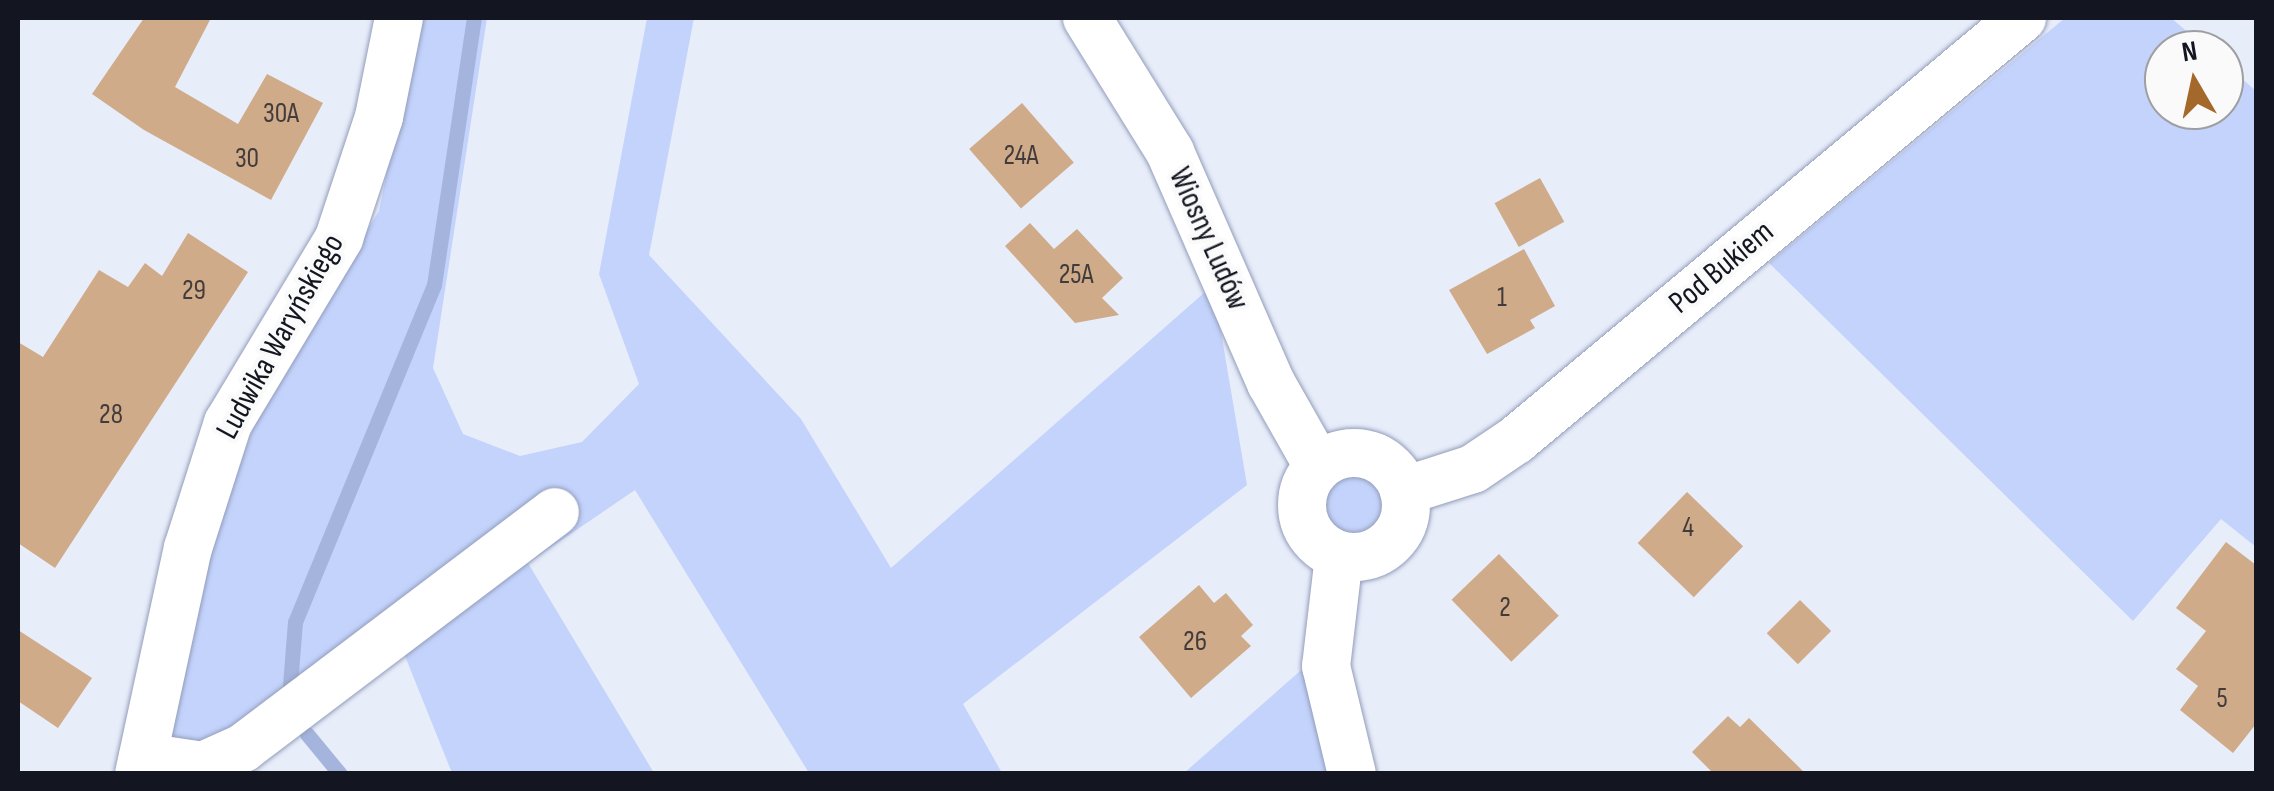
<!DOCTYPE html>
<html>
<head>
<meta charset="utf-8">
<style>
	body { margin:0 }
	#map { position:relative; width:2274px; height:791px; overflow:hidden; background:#e8edfa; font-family:"Sofia Sans Condensed",sans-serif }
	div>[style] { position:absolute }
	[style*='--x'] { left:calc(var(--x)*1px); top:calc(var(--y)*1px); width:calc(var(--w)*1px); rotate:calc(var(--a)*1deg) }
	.green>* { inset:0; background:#c4d3fc }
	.round { border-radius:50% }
	.stream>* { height:15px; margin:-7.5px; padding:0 7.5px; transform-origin:7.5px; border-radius:7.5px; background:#a5b4dd }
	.building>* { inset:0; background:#cfab8a; transform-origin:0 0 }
	.roads { filter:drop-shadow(0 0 2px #929dba) drop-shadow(0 0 2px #929dba) }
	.minor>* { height:48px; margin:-24px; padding:0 24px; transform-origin:24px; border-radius:24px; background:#fff }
	.minor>.ring { margin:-24px; padding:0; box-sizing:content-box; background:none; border:48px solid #fff; border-radius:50% }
	span { translate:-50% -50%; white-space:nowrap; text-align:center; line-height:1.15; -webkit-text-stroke:9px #fafafa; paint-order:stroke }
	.number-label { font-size:28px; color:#423b3b }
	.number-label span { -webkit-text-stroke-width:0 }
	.street-label { font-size:32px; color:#131621 }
	.frame { position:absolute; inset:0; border:20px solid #131621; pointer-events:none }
	.north { position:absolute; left:2144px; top:30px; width:100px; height:100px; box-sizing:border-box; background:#fafafa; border:2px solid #9e9fa3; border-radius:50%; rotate:351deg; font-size:28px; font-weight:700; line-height:40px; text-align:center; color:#131621 }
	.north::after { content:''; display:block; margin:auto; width:35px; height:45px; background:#a4682a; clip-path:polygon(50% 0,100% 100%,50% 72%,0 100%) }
</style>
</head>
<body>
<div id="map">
	<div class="green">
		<i style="clip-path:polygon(417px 18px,487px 18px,433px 368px,463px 434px,520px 456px,582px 442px,639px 384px,599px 274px,647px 18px,694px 18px,649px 255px,801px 419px,891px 568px,1213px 285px,1247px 485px,963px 704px,1002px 773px,809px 773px,635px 490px,528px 563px,654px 773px,452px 773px,401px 646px,211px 746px,171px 744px,202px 568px,263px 401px,379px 211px)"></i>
		<i style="clip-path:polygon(2065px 18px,2171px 18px,2209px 50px,2164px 50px,2164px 110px,2224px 110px,2224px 63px,2256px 91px,2256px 547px,2221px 519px,2133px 621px,1769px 263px)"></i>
		<i class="round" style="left:1317px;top:469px;width:68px;height:68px"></i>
		<i style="clip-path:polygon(1308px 664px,1332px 773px,1184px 773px)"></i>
	</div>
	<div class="stream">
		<i style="--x:290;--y:685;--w:63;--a:-85.5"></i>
		<i style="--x:295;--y:622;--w:365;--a:-67.6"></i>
		<i style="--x:434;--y:285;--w:270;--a:-81.5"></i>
		<i style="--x:307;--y:734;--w:52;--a:50.5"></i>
	</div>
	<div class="building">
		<i style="clip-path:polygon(144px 18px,211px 18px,175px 87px,238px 124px,267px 74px,323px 103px,271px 200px,144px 130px,92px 94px)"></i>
		<i style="left:1022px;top:103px;width:79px;height:70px;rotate:49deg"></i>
		<i style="left:1540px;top:178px;width:50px;height:52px;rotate:61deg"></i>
		<i style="clip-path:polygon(1030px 223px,1054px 249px,1077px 229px,1123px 278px,1102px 298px,1119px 315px,1075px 323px,1005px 246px)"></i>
		<i style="clip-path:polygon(188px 233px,248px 272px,55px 568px,18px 543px,18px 342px,43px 357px,99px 270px,128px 287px,145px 263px,162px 276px)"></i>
		<i style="clip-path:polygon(1524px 249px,1555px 306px,1530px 320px,1535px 328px,1487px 354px,1449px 290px)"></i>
		<i style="left:1687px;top:492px;width:78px;height:71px;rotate:44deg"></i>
		<i style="clip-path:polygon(2226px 542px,2256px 565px,2256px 724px,2233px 753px,2180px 710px,2198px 686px,2176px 669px,2206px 631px,2176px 608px)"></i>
		<i style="left:1499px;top:554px;width:86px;height:66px;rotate:46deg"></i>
		<i style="clip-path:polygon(1199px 585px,1214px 603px,1226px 593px,1253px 625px,1241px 636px,1251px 646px,1191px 698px,1139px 637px)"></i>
		<i style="left:1800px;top:600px;width:44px;height:47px;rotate:45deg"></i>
		<i style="clip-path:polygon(18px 630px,92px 678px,58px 728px,18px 701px)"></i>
		<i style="clip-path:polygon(1728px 716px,1740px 727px,1749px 718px,1806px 774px,1714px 774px,1692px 752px)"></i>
	</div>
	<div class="roads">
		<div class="minor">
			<i style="--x:1087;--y:18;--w:158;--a:58.2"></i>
			<i style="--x:1170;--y:152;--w:252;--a:66.4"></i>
			<i style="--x:1271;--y:383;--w:95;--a:60.5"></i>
			<i class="ring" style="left:1302px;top:453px;width:56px;height:56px"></i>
			<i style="--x:1404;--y:491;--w:72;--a:-17.7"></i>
			<i style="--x:1473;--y:469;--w:52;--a:-34"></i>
			<i style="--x:1516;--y:440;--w:659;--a:-39.83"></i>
			<i style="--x:1339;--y:556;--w:111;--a:96.7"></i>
			<i style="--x:1326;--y:666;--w:111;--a:76.5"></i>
			<i style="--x:143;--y:757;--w:61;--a:8.5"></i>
			<i style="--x:203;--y:766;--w:44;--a:-24.2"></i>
			<i style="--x:243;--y:748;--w:391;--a:-37.1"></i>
			<i style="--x:139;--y:774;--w:231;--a:-77.8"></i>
			<i style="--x:188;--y:548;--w:131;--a:-72.3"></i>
			<i style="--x:228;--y:423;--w:216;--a:-59"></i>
			<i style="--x:339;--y:238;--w:127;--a:-71.7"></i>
			<i style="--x:379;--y:117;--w:101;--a:-78.6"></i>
		</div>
	</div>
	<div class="number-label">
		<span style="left:281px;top:114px">30A</span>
		<span style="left:1021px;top:156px">24A</span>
		<span style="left:247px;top:159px">30</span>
		<span style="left:1076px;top:275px">25A</span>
		<span style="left:194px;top:291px">29</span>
		<span style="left:1502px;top:298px">1</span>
		<span style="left:111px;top:415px">28</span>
		<span style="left:1688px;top:528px">4</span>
		<span style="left:1505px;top:608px">2</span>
		<span style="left:1195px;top:642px">26</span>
		<span style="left:2222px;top:699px">5</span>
	</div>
	<div class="street-label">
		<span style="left:1208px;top:239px;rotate:66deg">Wiosny Ludów</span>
		<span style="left:1722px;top:268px;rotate:-40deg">Pod Bukiem</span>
		<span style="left:281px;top:337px;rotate:-61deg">Ludwika Waryńskiego</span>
	</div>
	<div class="frame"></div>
	<div class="north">N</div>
</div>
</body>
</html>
